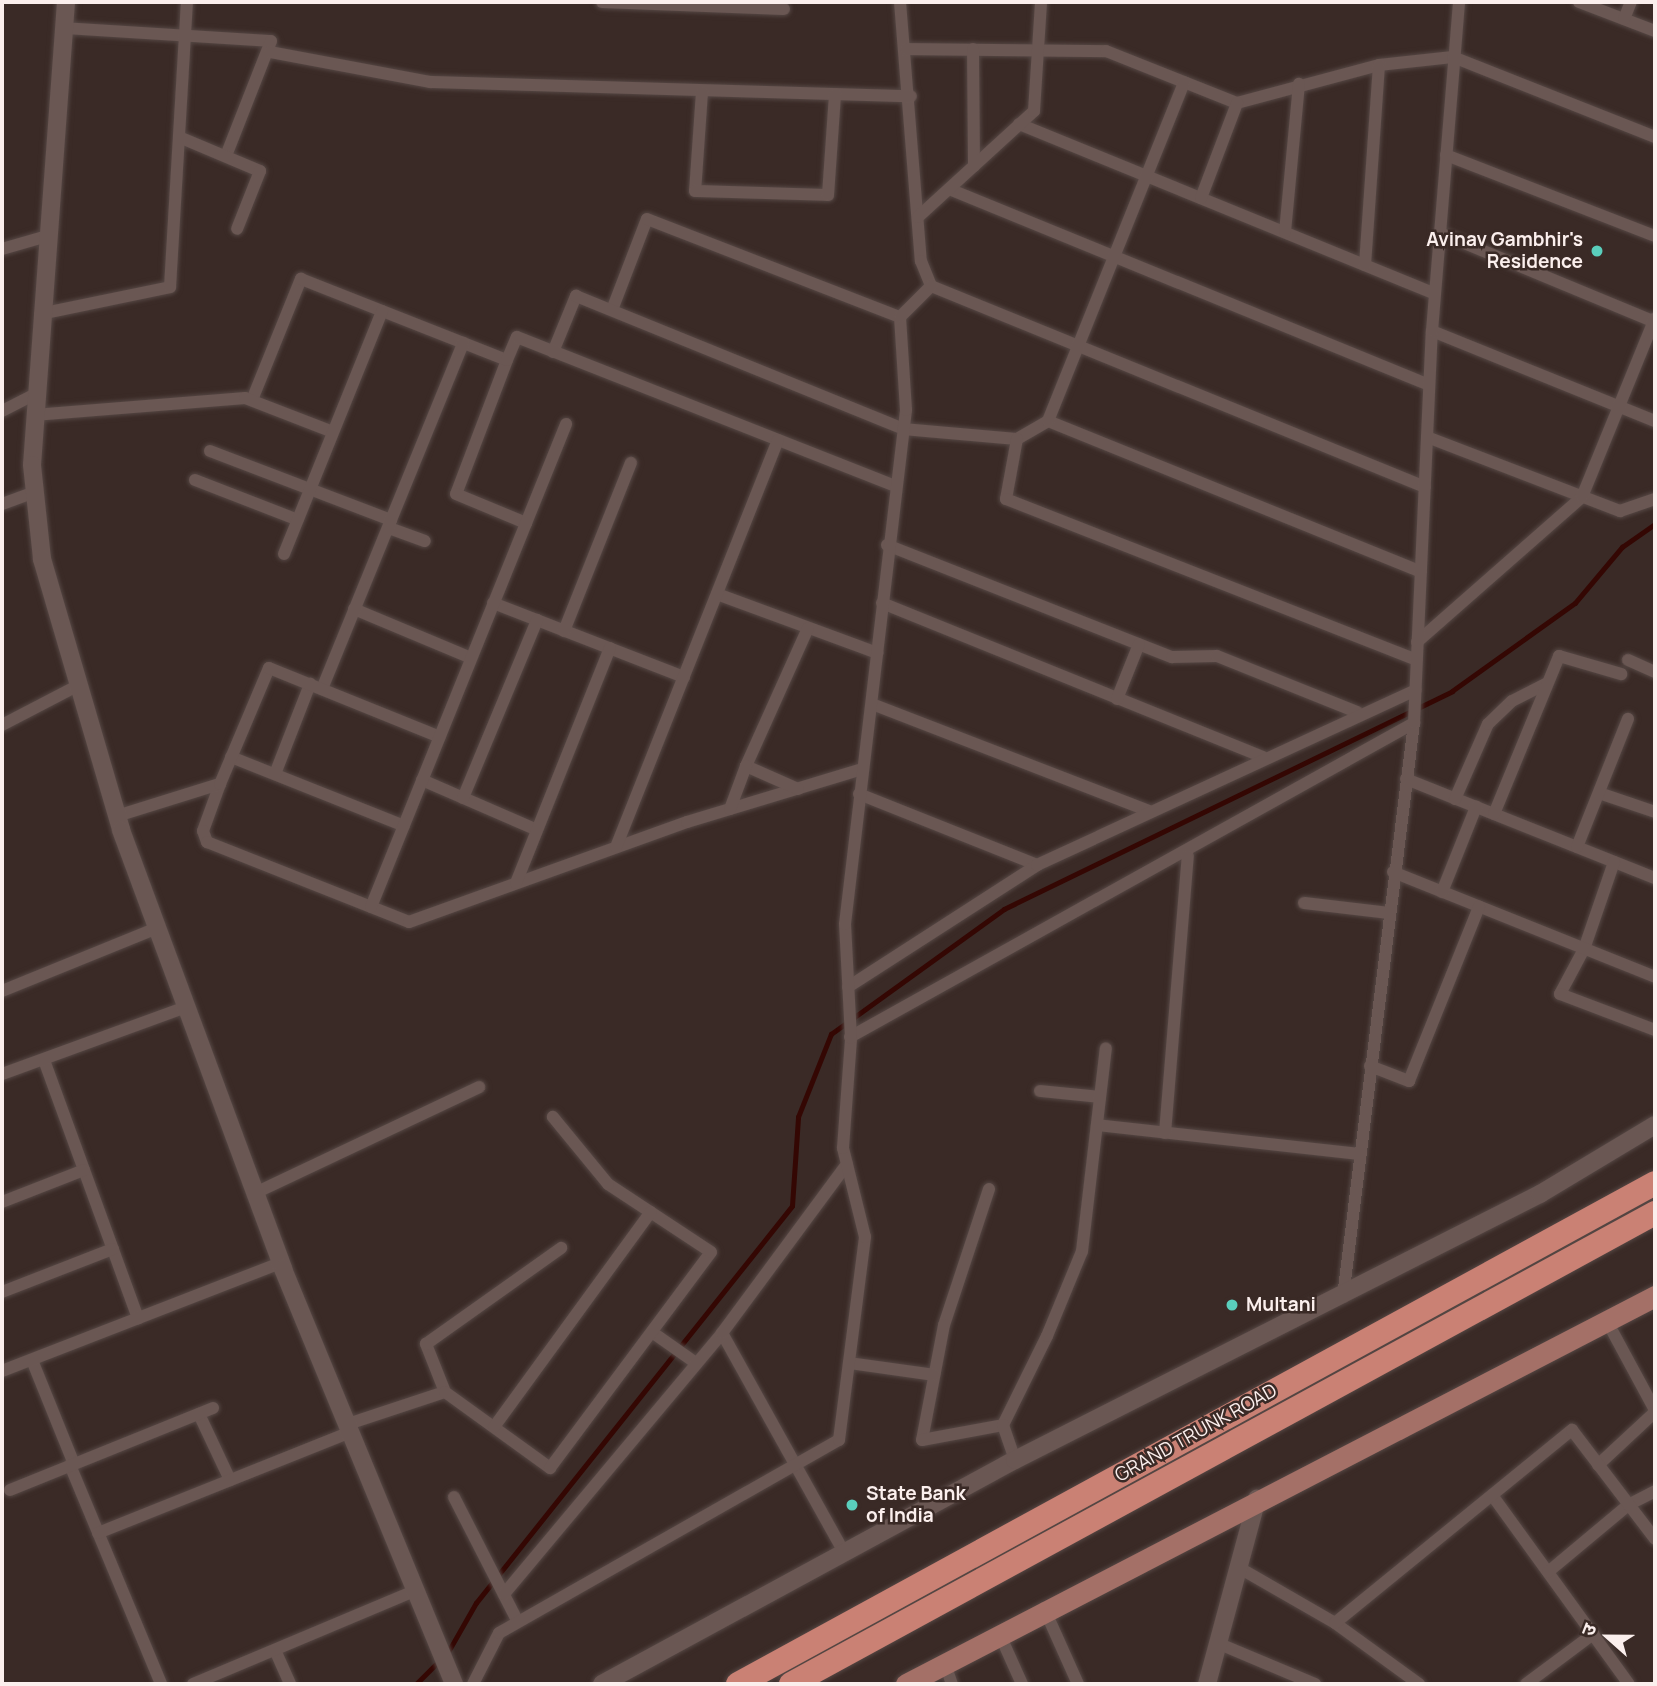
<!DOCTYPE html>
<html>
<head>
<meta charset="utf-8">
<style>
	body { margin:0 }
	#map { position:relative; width:1657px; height:1686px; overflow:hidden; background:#3a2a26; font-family:Manrope,"Noto Sans Devanagari",sans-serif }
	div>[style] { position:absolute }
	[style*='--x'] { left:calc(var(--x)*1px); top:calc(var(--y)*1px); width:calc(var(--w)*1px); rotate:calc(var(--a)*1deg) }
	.stream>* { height:4.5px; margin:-2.25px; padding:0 2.25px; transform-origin:2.25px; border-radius:2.25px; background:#340703 }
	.roads { filter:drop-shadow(0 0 2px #554744) drop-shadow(0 0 2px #554744) }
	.street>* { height:12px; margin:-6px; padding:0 6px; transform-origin:6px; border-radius:6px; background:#6a5753 }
	.secondary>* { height:18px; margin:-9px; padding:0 9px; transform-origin:9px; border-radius:9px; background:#6a5753 }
	.primary>* { height:21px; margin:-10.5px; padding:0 10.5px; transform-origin:10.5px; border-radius:10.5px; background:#a47067 }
	.highway>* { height:24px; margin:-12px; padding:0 12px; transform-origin:12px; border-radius:12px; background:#ca8174 }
	.dots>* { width:19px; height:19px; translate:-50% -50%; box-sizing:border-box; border:4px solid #3a2a26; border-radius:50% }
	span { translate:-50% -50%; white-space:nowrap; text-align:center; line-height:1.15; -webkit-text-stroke:5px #3a2a26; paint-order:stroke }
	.poi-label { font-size:19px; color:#fbefed; font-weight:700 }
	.right { translate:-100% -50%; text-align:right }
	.left { translate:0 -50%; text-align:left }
	.street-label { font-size:19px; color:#fbefed }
	.frame { position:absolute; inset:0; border:4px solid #fbefed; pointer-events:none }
	.north { position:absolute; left:1573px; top:1602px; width:70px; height:70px; -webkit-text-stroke:5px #3a2a26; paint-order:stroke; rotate:291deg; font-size:19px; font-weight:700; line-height:28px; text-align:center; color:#fbefed }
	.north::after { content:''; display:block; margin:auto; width:24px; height:32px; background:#fbefed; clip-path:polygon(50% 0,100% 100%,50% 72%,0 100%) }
</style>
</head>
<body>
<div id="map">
	<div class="stream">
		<i style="--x:448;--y:1652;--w:56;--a:-60.3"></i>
		<i style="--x:476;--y:1603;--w:507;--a:-51.48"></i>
		<i style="--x:792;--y:1206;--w:89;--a:-86.1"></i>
		<i style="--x:798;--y:1117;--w:89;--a:-68.3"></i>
		<i style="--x:831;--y:1034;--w:213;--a:-35.8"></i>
		<i style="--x:1004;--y:909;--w:498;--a:-25.9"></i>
		<i style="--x:1452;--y:691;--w:151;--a:-35.6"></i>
		<i style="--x:1575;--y:603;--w:73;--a:-50"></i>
		<i style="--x:1622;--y:547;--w:40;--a:-34.9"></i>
		<i style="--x:416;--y:1684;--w:33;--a:-45"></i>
	</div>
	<div class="roads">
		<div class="street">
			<i style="--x:602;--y:2;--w:182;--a:2.2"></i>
			<i style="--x:900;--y:2;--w:260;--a:85.4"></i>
			<i style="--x:921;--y:261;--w:27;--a:68"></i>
			<i style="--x:931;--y:286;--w:533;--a:22.14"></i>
			<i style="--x:1579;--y:2;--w:81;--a:20.9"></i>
			<i style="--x:1624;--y:19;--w:18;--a:-68"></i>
			<i style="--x:64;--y:28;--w:207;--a:3.6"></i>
			<i style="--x:271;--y:41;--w:123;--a:111.4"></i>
			<i style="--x:906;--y:49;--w:200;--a:0.6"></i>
			<i style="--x:1106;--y:51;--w:141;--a:21.7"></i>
			<i style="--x:1237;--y:103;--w:147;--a:-15"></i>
			<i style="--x:1379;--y:65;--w:74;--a:-6.2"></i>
			<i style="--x:1453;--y:57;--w:217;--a:21.6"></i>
			<i style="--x:973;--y:49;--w:117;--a:89.5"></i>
			<i style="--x:270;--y:52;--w:163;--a:10.6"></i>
			<i style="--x:430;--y:82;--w:481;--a:1.7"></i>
			<i style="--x:702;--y:92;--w:99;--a:94"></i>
			<i style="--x:695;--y:191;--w:133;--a:1.7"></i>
			<i style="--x:828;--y:195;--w:101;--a:-86"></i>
			<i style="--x:1019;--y:124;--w:449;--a:22.2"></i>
			<i style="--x:179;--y:137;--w:88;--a:22.8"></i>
			<i style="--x:260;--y:171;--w:62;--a:111.6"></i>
			<i style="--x:1446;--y:155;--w:224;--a:21.2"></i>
			<i style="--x:949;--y:189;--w:518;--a:22.21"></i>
			<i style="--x:1201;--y:198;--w:102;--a:-69.2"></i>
			<i style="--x:918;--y:217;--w:157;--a:-42.4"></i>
			<i style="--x:1034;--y:111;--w:109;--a:-86.3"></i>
			<i style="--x:1285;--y:232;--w:149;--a:-84.6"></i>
			<i style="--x:1440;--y:233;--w:233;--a:22.5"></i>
			<i style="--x:2;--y:249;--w:47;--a:-16.1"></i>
			<i style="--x:1365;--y:265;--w:200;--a:-86"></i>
			<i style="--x:612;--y:310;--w:97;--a:-69"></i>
			<i style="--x:647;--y:219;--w:271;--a:21.2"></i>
			<i style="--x:40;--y:314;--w:133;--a:-11.7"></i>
			<i style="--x:170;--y:287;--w:286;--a:-86.6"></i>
			<i style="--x:1432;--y:331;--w:240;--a:22"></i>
			<i style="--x:553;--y:352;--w:61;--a:-67.7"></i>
			<i style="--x:576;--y:296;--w:353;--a:22.1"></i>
			<i style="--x:903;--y:429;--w:114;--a:5"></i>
			<i style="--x:1017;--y:439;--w:36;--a:-30"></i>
			<i style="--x:1048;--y:421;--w:402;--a:22"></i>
			<i style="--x:507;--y:360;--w:143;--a:110.8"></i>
			<i style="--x:456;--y:494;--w:76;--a:22.5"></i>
			<i style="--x:252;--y:400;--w:131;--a:-68"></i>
			<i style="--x:301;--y:279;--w:221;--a:21.5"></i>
			<i style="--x:507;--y:360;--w:25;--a:-67"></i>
			<i style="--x:517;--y:337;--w:406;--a:21.5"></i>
			<i style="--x:2;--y:411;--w:38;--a:-27"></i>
			<i style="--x:34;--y:415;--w:212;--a:-4.6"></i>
			<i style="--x:245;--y:398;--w:94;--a:21.1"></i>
			<i style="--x:1048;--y:421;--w:365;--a:-68.1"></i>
			<i style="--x:1427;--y:437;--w:207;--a:21"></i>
			<i style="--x:1620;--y:511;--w:37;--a:-19"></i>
			<i style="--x:1017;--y:439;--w:61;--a:100.4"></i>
			<i style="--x:1006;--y:499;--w:441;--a:21.4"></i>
			<i style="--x:210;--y:451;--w:194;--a:20.9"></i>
			<i style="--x:195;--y:480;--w:110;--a:21.2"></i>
			<i style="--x:2;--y:504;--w:35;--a:-20"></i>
			<i style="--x:389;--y:528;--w:38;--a:20"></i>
			<i style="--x:887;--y:545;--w:306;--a:21.5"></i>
			<i style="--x:1172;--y:657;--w:45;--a:-1.3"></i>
			<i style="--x:1217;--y:656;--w:151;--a:21.8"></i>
			<i style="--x:284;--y:554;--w:262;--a:-68"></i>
			<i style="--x:717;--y:594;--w:171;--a:20.2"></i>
			<i style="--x:493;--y:603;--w:205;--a:21.2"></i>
			<i style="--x:882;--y:603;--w:411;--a:22"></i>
			<i style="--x:354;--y:609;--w:127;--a:22.7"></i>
			<i style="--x:564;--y:631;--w:181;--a:-68.3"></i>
			<i style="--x:1417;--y:642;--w:220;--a:-41.3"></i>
			<i style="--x:1582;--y:497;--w:193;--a:-67.8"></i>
			<i style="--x:1628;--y:660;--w:30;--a:24"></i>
			<i style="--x:322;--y:689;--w:374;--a:-67.8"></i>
			<i style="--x:1117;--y:699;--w:59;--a:-68.2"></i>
			<i style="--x:872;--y:704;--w:298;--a:21.1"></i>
			<i style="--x:2;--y:725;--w:85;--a:-27.5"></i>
			<i style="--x:231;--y:757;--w:186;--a:21.7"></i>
			<i style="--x:275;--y:774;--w:97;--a:-68.7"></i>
			<i style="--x:1406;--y:779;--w:268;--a:21.7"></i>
			<i style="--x:422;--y:780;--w:125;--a:23.5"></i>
			<i style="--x:220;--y:784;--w:50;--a:109.9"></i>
			<i style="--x:203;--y:831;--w:12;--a:70"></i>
			<i style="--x:207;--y:842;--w:217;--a:21.6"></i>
			<i style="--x:409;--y:922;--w:295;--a:-19.8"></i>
			<i style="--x:687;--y:822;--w:184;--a:-16.8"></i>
			<i style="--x:798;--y:789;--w:57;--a:-156.1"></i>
			<i style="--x:746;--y:766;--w:151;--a:-65.8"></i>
			<i style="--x:1599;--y:793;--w:59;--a:18.7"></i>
			<i style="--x:859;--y:794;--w:192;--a:21.7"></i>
			<i style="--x:463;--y:798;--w:193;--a:-67.4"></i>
			<i style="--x:1455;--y:799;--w:82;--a:-66.3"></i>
			<i style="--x:1488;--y:724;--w:33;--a:-44"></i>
			<i style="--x:1512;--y:701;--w:39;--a:-27"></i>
			<i style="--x:730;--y:809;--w:46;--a:-69.6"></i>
			<i style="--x:1494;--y:814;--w:171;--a:-67.6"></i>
			<i style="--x:1559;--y:656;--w:65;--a:16.2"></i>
			<i style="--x:117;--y:816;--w:108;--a:-17.3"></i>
			<i style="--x:220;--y:784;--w:126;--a:-67.1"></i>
			<i style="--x:269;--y:668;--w:184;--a:22"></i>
			<i style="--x:616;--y:847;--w:438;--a:-68.3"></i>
			<i style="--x:1577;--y:847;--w:138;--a:-68.3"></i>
			<i style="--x:1614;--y:862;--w:92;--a:109"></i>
			<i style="--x:1584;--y:949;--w:51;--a:118.1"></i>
			<i style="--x:1560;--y:994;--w:102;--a:20.8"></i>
			<i style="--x:1393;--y:872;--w:282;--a:21.8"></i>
			<i style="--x:516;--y:883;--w:253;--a:-68.2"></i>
			<i style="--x:1442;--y:892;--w:92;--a:-68.2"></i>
			<i style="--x:1304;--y:903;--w:86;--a:6.7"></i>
			<i style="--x:371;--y:907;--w:521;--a:-68.01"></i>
			<i style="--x:848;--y:987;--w:225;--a:-32.8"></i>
			<i style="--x:1037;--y:865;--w:417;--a:-24.8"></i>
			<i style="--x:2;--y:991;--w:167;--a:-22.1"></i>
			<i style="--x:850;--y:1037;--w:646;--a:-29.11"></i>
			<i style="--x:44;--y:1060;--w:275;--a:70"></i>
			<i style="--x:1370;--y:1066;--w:42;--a:21"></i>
			<i style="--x:1409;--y:1081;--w:188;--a:-68.1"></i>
			<i style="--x:2;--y:1074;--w:196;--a:-20"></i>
			<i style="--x:1040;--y:1091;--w:60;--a:5.7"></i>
			<i style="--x:1097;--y:1125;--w:265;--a:6.3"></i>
			<i style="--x:1165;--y:1133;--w:278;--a:-85.3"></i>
			<i style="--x:989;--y:1189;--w:143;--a:108.3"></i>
			<i style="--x:944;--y:1325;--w:117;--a:100.8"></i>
			<i style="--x:922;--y:1440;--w:82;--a:-10.5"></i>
			<i style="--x:1003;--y:1425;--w:99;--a:-63.7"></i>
			<i style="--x:1047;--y:1336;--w:92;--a:-67.6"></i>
			<i style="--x:1082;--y:1251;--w:204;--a:-83.3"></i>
			<i style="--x:255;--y:1193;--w:248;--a:-25.3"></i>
			<i style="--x:2;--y:1202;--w:88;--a:-21.3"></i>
			<i style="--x:2;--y:1292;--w:119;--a:-21.2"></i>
			<i style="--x:1343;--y:1297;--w:578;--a:-82.95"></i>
			<i style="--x:1414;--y:723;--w:392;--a:-87.4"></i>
			<i style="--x:1432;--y:331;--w:330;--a:-85.3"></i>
			<i style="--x:1609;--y:1325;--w:97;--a:61.6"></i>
			<i style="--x:652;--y:1332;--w:54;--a:35.2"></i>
			<i style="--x:722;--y:1333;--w:251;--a:60.9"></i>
			<i style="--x:32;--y:1360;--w:112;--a:68"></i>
			<i style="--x:849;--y:1363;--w:86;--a:8"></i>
			<i style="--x:2;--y:1371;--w:299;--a:-21.2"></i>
			<i style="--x:445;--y:1392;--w:52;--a:-111.6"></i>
			<i style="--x:426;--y:1344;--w:166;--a:-35.4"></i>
			<i style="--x:199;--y:1414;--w:73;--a:64.8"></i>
			<i style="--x:345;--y:1425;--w:105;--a:-18.3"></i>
			<i style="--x:445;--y:1392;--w:130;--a:35.9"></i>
			<i style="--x:550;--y:1468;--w:269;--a:-53.3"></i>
			<i style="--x:711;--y:1252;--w:123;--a:-146.6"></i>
			<i style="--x:608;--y:1184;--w:87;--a:-129.4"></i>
			<i style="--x:1003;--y:1425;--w:37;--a:71"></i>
			<i style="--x:494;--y:1427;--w:266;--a:-53.9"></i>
			<i style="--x:70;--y:1465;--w:237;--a:67.4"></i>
			<i style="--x:1598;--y:1465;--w:78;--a:-42.9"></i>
			<i style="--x:10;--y:1490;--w:219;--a:-22"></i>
			<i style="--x:1492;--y:1495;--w:233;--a:54.1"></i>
			<i style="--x:454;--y:1497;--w:140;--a:62.9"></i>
			<i style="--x:98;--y:1533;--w:269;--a:-21.8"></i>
			<i style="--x:1243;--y:1570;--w:106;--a:29.9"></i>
			<i style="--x:1335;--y:1623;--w:104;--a:36"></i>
			<i style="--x:1548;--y:1572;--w:104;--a:-39.9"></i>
			<i style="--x:1628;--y:1505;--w:30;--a:-27"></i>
			<i style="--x:504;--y:1594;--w:340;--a:-50.1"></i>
			<i style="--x:722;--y:1333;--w:210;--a:-53.5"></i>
			<i style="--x:1044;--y:1608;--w:83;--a:65.9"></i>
			<i style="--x:1335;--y:1623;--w:306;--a:-39.2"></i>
			<i style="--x:1572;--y:1430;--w:137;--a:52.7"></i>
			<i style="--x:1000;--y:1635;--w:54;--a:65.8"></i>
			<i style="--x:1222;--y:1645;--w:101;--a:22.8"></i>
			<i style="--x:275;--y:1650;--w:37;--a:66"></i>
			<i style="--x:945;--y:1664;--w:21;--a:71"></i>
			<i style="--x:193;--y:1684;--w:238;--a:-22.8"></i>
			<i style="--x:473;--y:1684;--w:57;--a:-63"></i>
			<i style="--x:499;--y:1633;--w:391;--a:-29.6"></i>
			<i style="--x:839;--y:1440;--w:205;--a:-82.7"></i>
			<i style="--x:865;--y:1237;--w:92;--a:-103.9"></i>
			<i style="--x:843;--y:1148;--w:110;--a:-85.8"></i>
			<i style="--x:851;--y:1038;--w:114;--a:-93"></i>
			<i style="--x:845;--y:924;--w:518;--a:-83.23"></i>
			<i style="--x:906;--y:410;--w:93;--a:-93.7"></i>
			<i style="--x:900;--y:317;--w:44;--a:-45"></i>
			<i style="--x:1526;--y:1684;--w:84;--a:-36.7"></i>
		</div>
		<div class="secondary">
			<i style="--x:66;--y:2;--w:464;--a:94.2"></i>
			<i style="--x:32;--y:465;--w:95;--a:83.9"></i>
			<i style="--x:42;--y:559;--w:282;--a:73.7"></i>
			<i style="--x:121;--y:830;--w:468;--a:69.7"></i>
			<i style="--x:283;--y:1269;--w:449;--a:67.6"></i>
			<i style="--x:602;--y:1684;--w:470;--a:-28.5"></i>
			<i style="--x:1015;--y:1460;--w:589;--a:-26.87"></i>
			<i style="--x:1540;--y:1194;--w:134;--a:-31"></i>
			<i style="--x:1207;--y:1684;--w:192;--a:-74.9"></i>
		</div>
		<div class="primary">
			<i style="--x:906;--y:1684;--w:844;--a:-27.39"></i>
		</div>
		<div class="highway">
			<i style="--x:738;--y:1684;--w:1045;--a:-28.65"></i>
			<i style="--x:791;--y:1684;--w:984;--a:-28.6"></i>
		</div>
	</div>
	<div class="dots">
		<i style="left:1597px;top:251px;background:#5acebc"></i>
		<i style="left:1232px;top:1305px;background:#5acebc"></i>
		<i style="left:852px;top:1505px;background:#5acebc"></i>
	</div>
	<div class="poi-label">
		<span class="right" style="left:1583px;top:251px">Avinav Gambhir's<br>Residence</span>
		<span class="left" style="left:1246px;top:1305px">Multani</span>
		<span class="left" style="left:866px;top:1505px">State Bank<br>of India</span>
	</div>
	<div class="street-label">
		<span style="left:1196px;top:1433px;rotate:-29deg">GRAND TRUNK ROAD</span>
	</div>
	<div class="frame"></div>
	<div class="north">उ</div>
</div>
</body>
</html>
